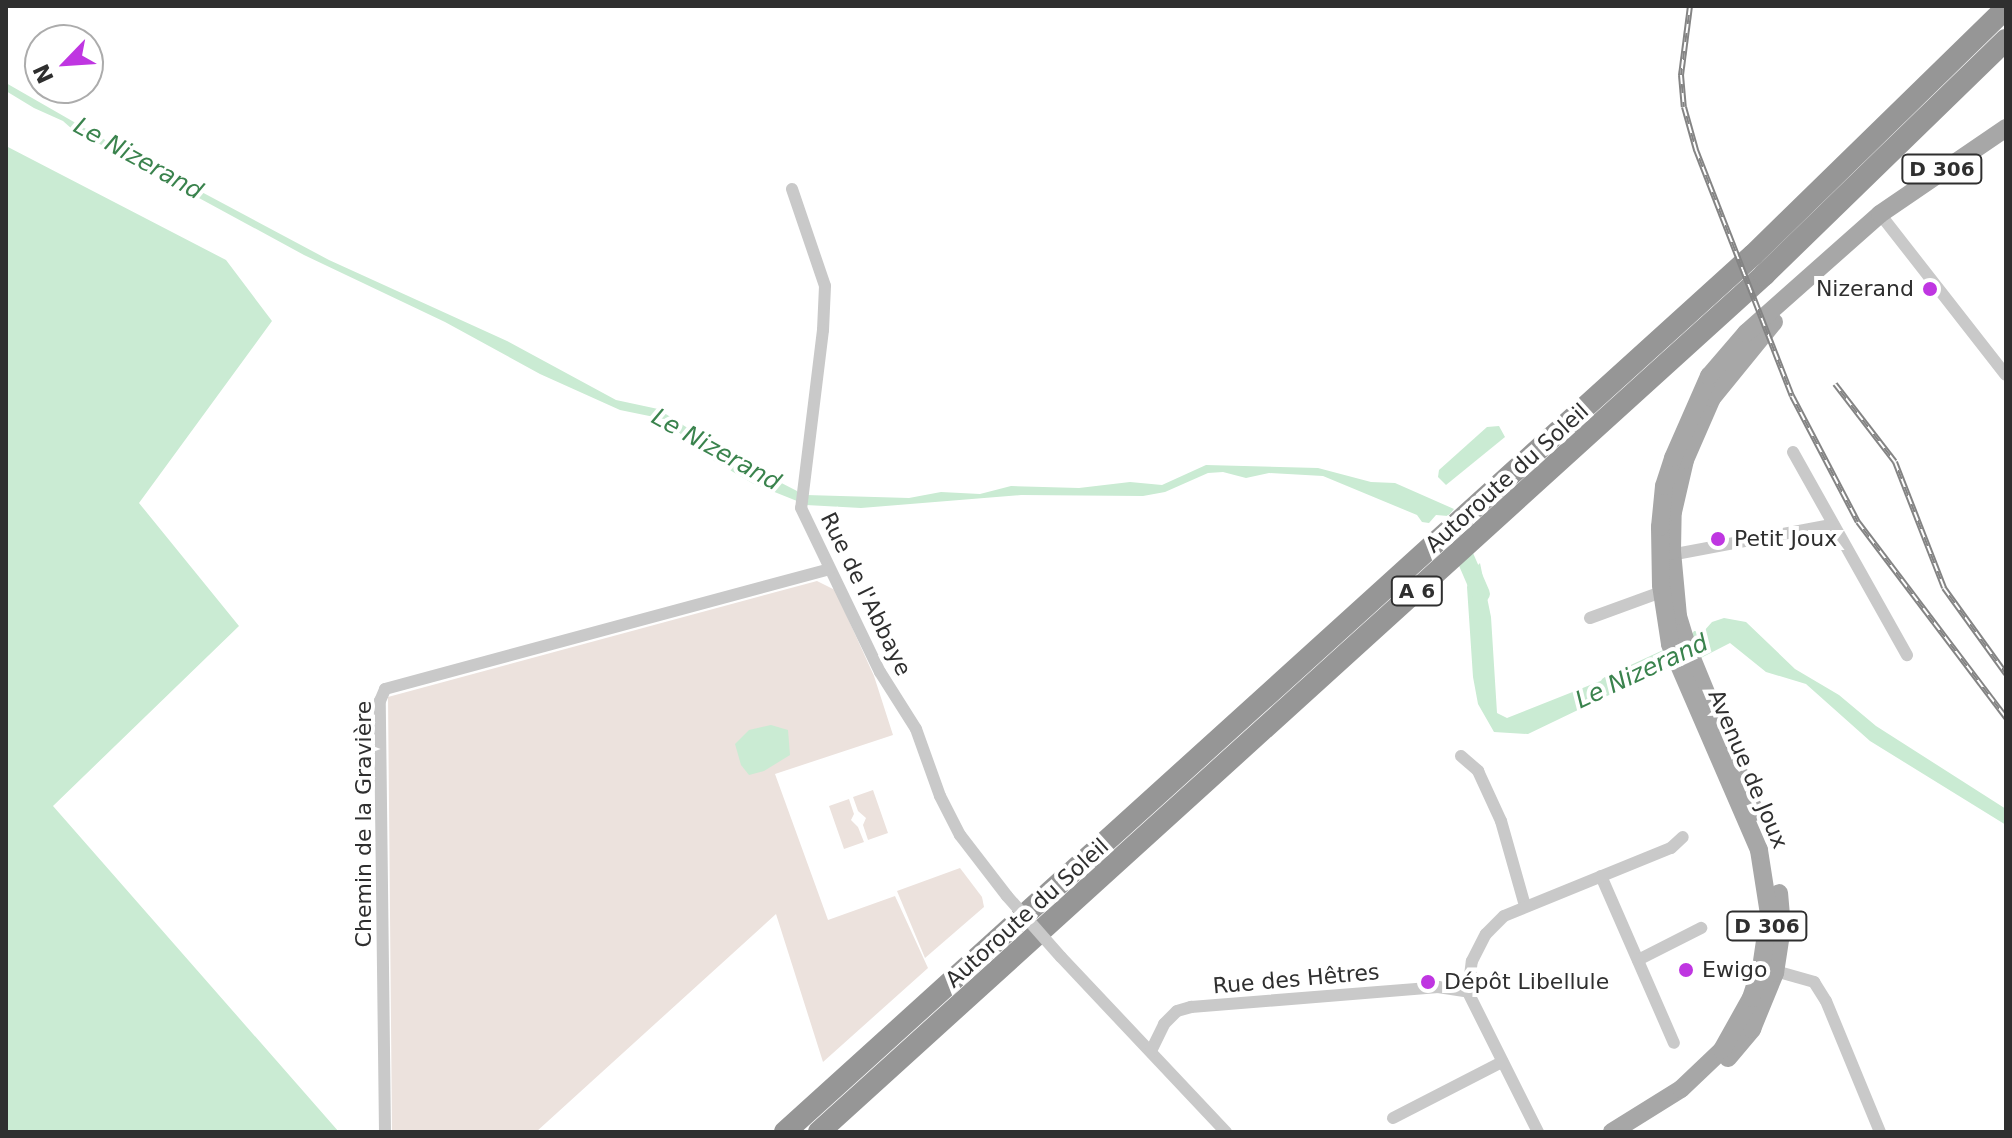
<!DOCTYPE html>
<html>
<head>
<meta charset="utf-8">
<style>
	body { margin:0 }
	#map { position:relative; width:2012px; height:1138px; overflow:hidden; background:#fff; font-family:"DejaVu Sans",sans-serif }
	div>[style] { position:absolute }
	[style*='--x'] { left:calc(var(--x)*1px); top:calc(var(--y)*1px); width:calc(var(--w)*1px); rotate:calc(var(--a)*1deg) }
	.green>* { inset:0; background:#ece2dd }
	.water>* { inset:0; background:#caebd3 }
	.river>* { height:18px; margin:-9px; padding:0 9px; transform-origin:9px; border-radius:9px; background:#caebd3 }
	.minor>* { height:12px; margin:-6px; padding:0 6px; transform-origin:6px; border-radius:6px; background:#c9c9c9 }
	.primary>* { height:18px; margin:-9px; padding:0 9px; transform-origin:9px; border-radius:9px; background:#a7a7a7 }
	.motorway>* { height:22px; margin:-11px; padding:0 11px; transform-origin:11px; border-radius:11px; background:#969696 }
	.rail>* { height:6px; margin-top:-3px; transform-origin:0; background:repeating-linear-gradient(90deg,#fff 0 9px,#848484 0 18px); box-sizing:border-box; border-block:2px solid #848484 }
	.minor-bridge>* { height:12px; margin:-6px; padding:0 6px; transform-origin:6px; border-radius:6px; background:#c9c9c9 }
	.dots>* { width:22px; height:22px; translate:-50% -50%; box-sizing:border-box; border:4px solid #fff; border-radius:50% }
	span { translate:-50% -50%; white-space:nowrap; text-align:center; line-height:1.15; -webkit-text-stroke:8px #fff; paint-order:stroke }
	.shield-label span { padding:2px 6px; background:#fff; border:2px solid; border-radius:6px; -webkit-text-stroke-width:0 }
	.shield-label { font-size:20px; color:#2f2f2f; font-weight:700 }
	.poi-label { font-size:22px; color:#2f2f2f }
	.right { translate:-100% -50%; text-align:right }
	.left { translate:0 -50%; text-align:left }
	.street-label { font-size:22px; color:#2f2f2f }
	.water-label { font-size:24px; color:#3a834d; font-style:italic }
	.frame { position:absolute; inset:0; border:8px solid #2f2f2f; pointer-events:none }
	.north { position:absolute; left:24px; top:24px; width:80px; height:80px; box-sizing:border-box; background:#fff; border:2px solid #acacac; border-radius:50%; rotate:245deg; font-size:22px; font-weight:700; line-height:32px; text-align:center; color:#2f2f2f }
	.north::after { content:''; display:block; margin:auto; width:28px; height:36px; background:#bf36e1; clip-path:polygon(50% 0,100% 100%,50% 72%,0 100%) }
</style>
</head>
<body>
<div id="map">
	<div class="green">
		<i style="clip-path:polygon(817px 581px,835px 590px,874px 676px,893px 735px,775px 774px,828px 920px,895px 896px,928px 968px,823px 1062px,776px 914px,536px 1132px,392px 1132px,388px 697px)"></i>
		<i style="clip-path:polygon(873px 790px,888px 833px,868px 840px,863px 825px,866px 818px,858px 811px,853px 797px)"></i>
		<i style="clip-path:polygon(849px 799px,854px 814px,851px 820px,858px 827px,864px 842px,844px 849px,829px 806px)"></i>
		<i style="clip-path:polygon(960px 868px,982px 897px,984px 907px,925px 958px,897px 891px)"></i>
	</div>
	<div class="water">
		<i style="clip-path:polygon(6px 83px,121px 149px,329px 260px,507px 341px,616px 400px,658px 409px,739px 461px,797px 491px,797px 501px,752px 483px,704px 455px,664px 419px,620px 410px,540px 374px,445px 322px,304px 255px,72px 129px,63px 121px,34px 108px,6px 91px)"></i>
		<i style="clip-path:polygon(6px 146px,226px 260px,272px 321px,139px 503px,239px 626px,53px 806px,339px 1132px,6px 1132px)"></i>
		<i style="clip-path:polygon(1499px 426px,1505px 437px,1446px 485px,1438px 477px,1439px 470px,1487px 427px)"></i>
		<i style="clip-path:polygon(1206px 465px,1318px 468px,1371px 482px,1395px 483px,1454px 509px,1448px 516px,1436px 515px,1429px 523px,1422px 522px,1417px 515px,1323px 476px,1269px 473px,1246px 478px,1223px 472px,1208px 473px,1165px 492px,1143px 496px,1021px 495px,861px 508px,806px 505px,806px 495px,909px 498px,941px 492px,980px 494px,1011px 486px,1079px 488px,1130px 482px,1162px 485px)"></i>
		<i style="clip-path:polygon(1480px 563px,1491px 617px,1497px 713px,1507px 718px,1628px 670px,1632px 684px,1528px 734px,1494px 732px,1478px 704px,1473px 677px,1467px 587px,1471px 572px)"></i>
		<i style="clip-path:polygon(1724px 618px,1746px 622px,1795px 669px,1839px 695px,1876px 726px,2006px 809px,2006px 825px,1870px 741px,1806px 684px,1766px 672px,1730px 643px,1695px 661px,1686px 643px,1694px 631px,1704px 631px,1712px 622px)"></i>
		<i style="clip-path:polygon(771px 725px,788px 730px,790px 755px,764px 771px,749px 775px,741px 765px,735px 744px,749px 730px)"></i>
	</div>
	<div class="river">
		<i style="--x:1465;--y:557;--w:40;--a:66.6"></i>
		<i style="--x:1609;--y:685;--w:86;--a:-24.8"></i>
	</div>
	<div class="minor">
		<i style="--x:792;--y:189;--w:102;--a:71.2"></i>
		<i style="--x:825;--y:286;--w:44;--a:92.6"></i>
		<i style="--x:823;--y:330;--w:179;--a:97"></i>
		<i style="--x:801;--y:508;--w:182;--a:64.3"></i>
		<i style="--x:880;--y:672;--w:67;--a:57.7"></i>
		<i style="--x:916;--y:729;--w:71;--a:70.3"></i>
		<i style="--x:940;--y:796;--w:44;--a:62.9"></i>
		<i style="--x:960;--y:835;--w:77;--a:52.4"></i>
		<i style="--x:1880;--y:214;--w:204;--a:52"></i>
		<i style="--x:1793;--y:452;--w:233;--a:60.7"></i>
		<i style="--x:1665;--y:556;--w:169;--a:-10.6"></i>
		<i style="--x:1590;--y:618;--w:82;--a:-20"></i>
		<i style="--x:1461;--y:756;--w:23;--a:41"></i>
		<i style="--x:1478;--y:771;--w:55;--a:65.3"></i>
		<i style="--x:1501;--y:821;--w:88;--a:74.2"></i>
		<i style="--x:1601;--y:876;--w:182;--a:66.4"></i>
		<i style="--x:1061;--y:957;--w:241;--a:46.7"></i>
		<i style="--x:1638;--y:960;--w:71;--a:-26.9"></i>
		<i style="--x:1772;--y:970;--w:44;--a:15.9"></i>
		<i style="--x:1814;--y:982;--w:22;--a:58"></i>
		<i style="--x:1826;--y:1001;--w:142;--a:67.6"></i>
		<i style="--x:1151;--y:1051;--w:30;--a:-64"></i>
		<i style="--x:1164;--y:1024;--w:18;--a:-45"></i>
		<i style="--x:1177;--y:1011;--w:15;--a:-16"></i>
		<i style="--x:1191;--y:1007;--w:248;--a:-4.6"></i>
		<i style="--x:1438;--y:987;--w:30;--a:9"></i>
		<i style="--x:1393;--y:1118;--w:123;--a:-27.2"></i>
		<i style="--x:385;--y:1132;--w:431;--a:-90.7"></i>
		<i style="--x:380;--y:701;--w:13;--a:-67"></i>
		<i style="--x:385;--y:689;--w:460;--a:-15.1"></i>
		<i style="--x:1538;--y:1132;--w:157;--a:-116.6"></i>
		<i style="--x:1468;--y:992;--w:31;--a:-83"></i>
		<i style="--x:1472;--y:961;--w:30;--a:-63"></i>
		<i style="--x:1486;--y:934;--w:25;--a:-45"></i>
		<i style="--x:1504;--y:916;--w:180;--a:-22.2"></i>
		<i style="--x:1671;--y:848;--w:16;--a:-43"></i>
	</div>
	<div class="primary">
		<i style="--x:1755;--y:812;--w:176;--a:-112.3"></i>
		<i style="--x:1688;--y:649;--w:34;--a:-107"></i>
		<i style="--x:1678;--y:616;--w:65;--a:-95.3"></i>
		<i style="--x:1672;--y:551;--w:39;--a:-89"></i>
		<i style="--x:1673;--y:512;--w:53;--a:-77"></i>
		<i style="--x:1685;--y:460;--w:68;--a:-66.5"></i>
		<i style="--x:1712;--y:398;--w:98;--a:-50.8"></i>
		<i style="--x:1728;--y:1058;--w:38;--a:-50"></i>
		<i style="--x:1752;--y:1029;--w:61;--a:-67.7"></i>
		<i style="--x:1775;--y:973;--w:47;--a:-81.3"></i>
		<i style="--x:1782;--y:927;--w:34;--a:-95"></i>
		<i style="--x:1612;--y:1132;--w:81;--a:-31.9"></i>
		<i style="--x:1681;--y:1089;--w:57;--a:-43.6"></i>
		<i style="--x:1722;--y:1050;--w:60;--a:-60.9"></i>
		<i style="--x:1751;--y:998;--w:32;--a:-72"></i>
		<i style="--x:1761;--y:968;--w:55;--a:-81.6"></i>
		<i style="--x:1769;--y:914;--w:65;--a:-98.9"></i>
		<i style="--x:1759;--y:850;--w:224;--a:-113.4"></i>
		<i style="--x:1670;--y:644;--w:60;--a:-98.7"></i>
		<i style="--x:1661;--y:585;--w:58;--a:-91"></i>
		<i style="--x:1660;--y:527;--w:41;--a:-84.4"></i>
		<i style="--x:1664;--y:486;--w:29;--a:-72"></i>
		<i style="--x:1673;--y:458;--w:90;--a:-66.3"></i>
		<i style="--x:1709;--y:376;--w:57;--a:-49.3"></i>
		<i style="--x:1746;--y:333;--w:179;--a:-41.6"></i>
		<i style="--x:1880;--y:214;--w:153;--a:-34.3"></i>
	</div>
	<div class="motorway">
		<i style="--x:785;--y:1132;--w:1306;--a:-42.18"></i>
		<i style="--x:1753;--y:255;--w:354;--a:-44.3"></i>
		<i style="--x:819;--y:1132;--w:1276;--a:-42.2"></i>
		<i style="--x:1764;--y:275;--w:337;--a:-44.2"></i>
	</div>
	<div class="rail">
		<i style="--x:1690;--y:6;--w:70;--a:97.4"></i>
		<i style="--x:1681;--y:75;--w:32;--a:85"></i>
		<i style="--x:1684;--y:107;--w:45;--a:74.4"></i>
		<i style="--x:1696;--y:150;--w:264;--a:68.7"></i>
		<i style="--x:1792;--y:396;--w:142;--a:62.4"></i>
		<i style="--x:1858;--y:522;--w:246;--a:52.9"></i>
		<i style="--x:1835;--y:384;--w:98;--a:52.4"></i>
		<i style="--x:1895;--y:462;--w:135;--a:68.7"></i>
		<i style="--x:1944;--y:588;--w:106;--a:54.2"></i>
	</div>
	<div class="minor-bridge">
		<i style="--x:1007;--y:896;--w:81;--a:48.5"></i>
	</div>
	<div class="dots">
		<i style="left:1930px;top:289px;background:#bf36e1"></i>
		<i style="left:1718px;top:539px;background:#bf36e1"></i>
		<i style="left:1686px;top:970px;background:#bf36e1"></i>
		<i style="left:1428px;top:982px;background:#bf36e1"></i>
	</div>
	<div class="shield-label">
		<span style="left:1942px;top:169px">D 306</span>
		<span style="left:1417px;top:591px">A 6</span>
		<span style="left:1767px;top:926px">D 306</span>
	</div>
	<div class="poi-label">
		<span class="right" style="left:1914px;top:289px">Nizerand</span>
		<span class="left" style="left:1734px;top:539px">Petit Joux</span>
		<span class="left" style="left:1702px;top:970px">Ewigo</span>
		<span class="left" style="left:1444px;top:982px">Dépôt Libellule</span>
	</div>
	<div class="street-label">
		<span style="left:1507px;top:478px;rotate:-42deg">Autoroute du Soleil</span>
		<span style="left:866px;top:594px;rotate:64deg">Rue de l'Abbaye</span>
		<span style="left:1748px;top:769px;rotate:67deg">Avenue de Joux</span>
		<span style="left:364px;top:824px;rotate:-90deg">Chemin de la Gravière</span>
		<span style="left:1027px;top:913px;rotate:-42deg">Autoroute du Soleil</span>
		<span style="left:1296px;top:979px;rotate:-5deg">Rue des Hêtres</span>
	</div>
	<div class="water-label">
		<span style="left:138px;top:159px;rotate:29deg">Le Nizerand</span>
		<span style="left:716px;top:450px;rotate:29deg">Le Nizerand</span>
		<span style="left:1642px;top:672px;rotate:-25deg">Le Nizerand</span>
	</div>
	<div class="frame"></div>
	<div class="north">N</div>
</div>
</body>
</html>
